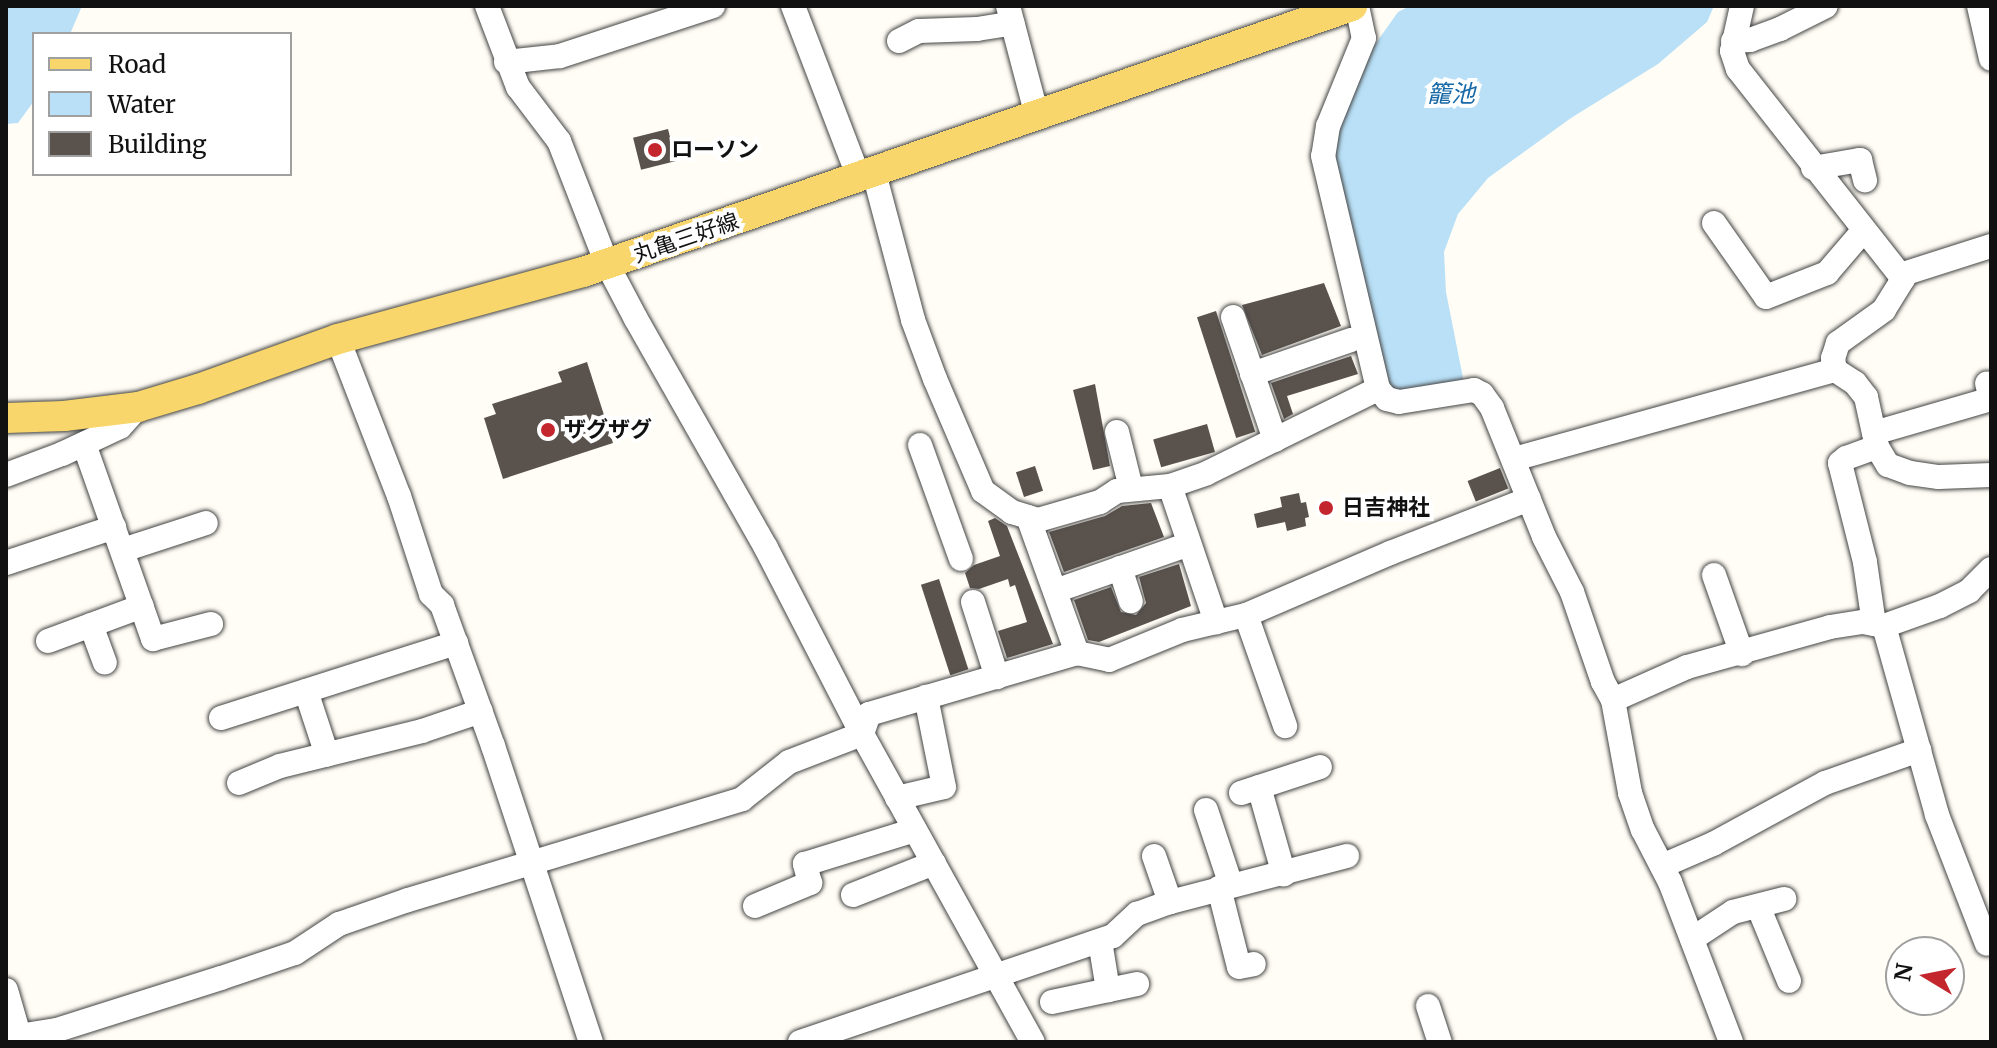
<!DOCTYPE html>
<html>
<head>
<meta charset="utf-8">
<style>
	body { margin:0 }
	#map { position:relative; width:1997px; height:1048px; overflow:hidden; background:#fffdf5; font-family:Merriweather,"Noto Sans JP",serif }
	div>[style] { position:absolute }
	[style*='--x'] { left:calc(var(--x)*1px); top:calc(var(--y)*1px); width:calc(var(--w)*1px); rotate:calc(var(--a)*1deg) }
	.water>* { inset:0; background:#b9e0f7 }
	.building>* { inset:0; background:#5a524d; transform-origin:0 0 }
	.roads { filter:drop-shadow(0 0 2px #444) drop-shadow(0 0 2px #444) }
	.minor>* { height:24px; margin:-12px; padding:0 12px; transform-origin:12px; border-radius:12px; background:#fff }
	.major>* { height:30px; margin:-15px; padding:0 15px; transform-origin:15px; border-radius:15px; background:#f9d66b }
	.dots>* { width:22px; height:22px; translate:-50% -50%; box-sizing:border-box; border:4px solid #fff; border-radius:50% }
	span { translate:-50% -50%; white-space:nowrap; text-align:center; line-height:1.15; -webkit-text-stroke:8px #fff; paint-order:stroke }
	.poi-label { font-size:22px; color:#111; font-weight:700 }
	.left { translate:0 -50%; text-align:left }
	.street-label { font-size:22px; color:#111 }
	.water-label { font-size:24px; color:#1768a6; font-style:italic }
	.frame { position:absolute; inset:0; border:8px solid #111; pointer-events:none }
	.legend { position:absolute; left:32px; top:32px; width:260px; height:144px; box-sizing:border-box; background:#fff; border:2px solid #a0a0a0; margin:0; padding:10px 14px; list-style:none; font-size:24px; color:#111 }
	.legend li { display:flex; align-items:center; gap:16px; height:40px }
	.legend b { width:40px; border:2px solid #a0a0a0 }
	.north { position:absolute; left:1885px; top:936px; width:80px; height:80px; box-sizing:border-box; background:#fff; border:2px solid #a0a0a0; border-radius:50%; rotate:280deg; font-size:22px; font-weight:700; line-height:32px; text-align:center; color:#111 }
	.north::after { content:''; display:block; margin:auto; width:28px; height:36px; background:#c4262e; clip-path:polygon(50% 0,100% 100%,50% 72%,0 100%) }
</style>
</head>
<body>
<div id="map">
	<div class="water">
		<i style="clip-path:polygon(6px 6px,82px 6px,70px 34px,34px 34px,34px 101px,18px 123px,6px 124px)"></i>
		<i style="clip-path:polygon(1410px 6px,1714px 6px,1707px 22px,1658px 64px,1571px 118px,1488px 178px,1458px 214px,1444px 252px,1446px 292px,1464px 383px,1388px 394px,1332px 146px,1371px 50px,1398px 12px)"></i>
	</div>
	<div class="building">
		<i style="left:668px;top:129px;width:33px;height:36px;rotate:76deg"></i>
		<i style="clip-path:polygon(1324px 283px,1341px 326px,1262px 355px,1242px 305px)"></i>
		<i style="left:1216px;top:311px;width:127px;height:20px;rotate:72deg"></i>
		<i style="clip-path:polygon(1351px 356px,1358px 374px,1287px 396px,1293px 414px,1284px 419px,1271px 383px)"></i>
		<i style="clip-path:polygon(587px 362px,613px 443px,503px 479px,484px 418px,496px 414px,492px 404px,562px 382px,558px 372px)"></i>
		<i style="clip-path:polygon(1095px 384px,1110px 466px,1093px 470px,1073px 390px)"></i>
		<i style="left:1207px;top:424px;width:29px;height:56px;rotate:74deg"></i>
		<i style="left:1035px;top:466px;width:26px;height:20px;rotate:72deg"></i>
		<i style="left:1500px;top:468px;width:22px;height:35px;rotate:68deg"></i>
		<i style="clip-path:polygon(1299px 493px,1301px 503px,1306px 502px,1309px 517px,1305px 518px,1306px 526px,1287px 531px,1285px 522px,1257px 528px,1254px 514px,1282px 507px,1280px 497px)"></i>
		<i style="clip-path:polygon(1151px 503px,1164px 537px,1064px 572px,1049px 532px,1105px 516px,1122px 506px)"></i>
		<i style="clip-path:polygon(995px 518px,1007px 526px,1053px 644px,1007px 658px,998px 631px,1027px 622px,1015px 585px,1010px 587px,1008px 579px,979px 589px,970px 588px,965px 573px,974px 565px,1000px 556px,988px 521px)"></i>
		<i style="clip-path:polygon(1179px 564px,1191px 606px,1099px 642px,1088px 640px,1074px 600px,1111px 587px,1121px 612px,1136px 615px,1146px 603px,1139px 577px)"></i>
		<i style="left:939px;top:579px;width:95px;height:19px;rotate:72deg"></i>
	</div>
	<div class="roads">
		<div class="minor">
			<i style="--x:487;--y:6;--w:87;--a:69.1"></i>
			<i style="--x:518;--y:87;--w:68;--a:52.8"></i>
			<i style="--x:559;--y:141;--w:132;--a:68.7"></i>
			<i style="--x:607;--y:264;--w:62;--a:62.2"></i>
			<i style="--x:636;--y:319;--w:263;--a:60.4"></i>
			<i style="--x:766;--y:548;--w:209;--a:62.7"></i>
			<i style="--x:862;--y:734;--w:352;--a:61"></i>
			<i style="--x:793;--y:6;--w:184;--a:69"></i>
			<i style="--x:1008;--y:6;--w:114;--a:75.2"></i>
			<i style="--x:1357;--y:6;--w:33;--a:78"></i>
			<i style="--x:1364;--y:38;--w:95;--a:112.2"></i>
			<i style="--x:1328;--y:126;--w:30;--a:99"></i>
			<i style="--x:1323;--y:156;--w:239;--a:76.7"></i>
			<i style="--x:1378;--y:389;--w:13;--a:48"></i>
			<i style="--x:1387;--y:399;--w:12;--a:14"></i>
			<i style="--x:1399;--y:402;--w:76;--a:-9.1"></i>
			<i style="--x:1474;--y:390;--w:9;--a:27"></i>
			<i style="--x:1482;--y:394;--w:17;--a:54"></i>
			<i style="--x:1492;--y:408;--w:139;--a:68"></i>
			<i style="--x:1544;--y:537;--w:62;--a:63"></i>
			<i style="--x:1572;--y:592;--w:95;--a:71"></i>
			<i style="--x:1603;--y:682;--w:21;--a:61"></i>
			<i style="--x:1613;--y:700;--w:95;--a:79.6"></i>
			<i style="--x:1630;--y:793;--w:39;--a:71"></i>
			<i style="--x:1643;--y:830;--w:59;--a:62.6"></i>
			<i style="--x:1670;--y:882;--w:171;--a:69.1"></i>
			<i style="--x:1742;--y:6;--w:46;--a:102.5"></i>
			<i style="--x:1732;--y:51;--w:19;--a:72"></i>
			<i style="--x:1738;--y:69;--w:267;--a:51.8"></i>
			<i style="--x:1903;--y:279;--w:36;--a:122"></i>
			<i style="--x:1884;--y:310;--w:57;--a:144.3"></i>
			<i style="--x:1838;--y:343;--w:16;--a:108"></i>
			<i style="--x:1833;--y:358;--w:12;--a:81"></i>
			<i style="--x:1835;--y:370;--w:24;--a:33"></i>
			<i style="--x:1855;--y:383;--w:18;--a:52"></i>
			<i style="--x:1866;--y:397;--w:51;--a:77.6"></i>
			<i style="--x:1877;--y:447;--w:21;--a:59"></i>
			<i style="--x:1888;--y:465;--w:23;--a:20"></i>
			<i style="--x:1910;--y:473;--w:29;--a:8"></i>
			<i style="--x:1939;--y:477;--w:52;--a:-2.2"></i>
			<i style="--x:1979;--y:6;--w:54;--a:77.2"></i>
			<i style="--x:899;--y:41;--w:22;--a:-27"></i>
			<i style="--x:919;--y:31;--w:58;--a:-2"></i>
			<i style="--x:977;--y:29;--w:36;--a:-9"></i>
			<i style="--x:1733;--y:41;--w:17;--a:-3"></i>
			<i style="--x:1750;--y:40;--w:32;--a:-20"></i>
			<i style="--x:1780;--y:29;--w:51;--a:-26.6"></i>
			<i style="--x:506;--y:62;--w:54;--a:-6.3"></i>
			<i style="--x:560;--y:56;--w:161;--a:-18.1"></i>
			<i style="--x:1813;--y:168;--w:48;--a:-9.7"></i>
			<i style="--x:1860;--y:160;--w:21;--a:76"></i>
			<i style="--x:874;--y:173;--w:152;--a:75.1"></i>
			<i style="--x:913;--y:320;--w:63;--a:69.6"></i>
			<i style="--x:935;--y:379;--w:122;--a:66.8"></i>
			<i style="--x:983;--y:491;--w:36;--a:36"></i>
			<i style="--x:1012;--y:512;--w:27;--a:17"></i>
			<i style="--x:1038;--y:520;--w:65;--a:-16.2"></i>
			<i style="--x:1100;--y:502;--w:20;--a:-33"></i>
			<i style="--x:1117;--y:491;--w:53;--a:-5.4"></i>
			<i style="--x:1170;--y:486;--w:39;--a:-19"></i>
			<i style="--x:1207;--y:473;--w:191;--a:-26.2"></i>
			<i style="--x:1714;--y:223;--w:90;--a:54.9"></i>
			<i style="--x:1766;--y:297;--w:66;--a:-21.5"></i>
			<i style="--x:1827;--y:273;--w:55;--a:-49.4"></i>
			<i style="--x:1900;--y:275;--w:96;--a:-17.7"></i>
			<i style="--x:1233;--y:317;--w:130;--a:71.1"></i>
			<i style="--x:338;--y:339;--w:168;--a:68.8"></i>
			<i style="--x:399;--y:496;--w:103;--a:71.9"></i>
			<i style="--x:431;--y:594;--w:16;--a:45"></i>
			<i style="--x:442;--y:605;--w:150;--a:70.1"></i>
			<i style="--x:493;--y:746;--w:312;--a:71.7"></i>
			<i style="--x:1252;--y:374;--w:105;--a:-19"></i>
			<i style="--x:1117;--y:432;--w:58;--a:76"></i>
			<i style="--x:1874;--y:433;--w:122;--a:-16.2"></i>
			<i style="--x:1991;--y:399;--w:16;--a:-104"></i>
			<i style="--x:84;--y:444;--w:207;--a:70.5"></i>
			<i style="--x:153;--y:639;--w:60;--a:-14.5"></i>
			<i style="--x:920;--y:445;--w:121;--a:70.2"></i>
			<i style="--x:1514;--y:459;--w:333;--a:-15.5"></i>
			<i style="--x:6;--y:475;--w:60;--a:-20.6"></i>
			<i style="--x:62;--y:454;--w:64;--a:-25"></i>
			<i style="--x:120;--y:427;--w:27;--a:-48"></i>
			<i style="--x:1170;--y:486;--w:144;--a:71.3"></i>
			<i style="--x:1028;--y:517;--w:145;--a:70.2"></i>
			<i style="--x:123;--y:550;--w:87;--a:-18"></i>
			<i style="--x:6;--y:563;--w:114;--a:-18.4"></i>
			<i style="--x:1120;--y:568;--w:35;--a:72"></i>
			<i style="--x:1714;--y:575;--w:84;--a:70.5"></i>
			<i style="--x:1055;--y:591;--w:142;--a:-19.3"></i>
			<i style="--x:973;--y:602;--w:79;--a:72.3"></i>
			<i style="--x:1246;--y:615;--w:118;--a:70.6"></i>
			<i style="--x:1874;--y:624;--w:63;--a:-98.3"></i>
			<i style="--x:1865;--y:562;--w:102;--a:-104.2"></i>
			<i style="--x:1840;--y:463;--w:8;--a:-40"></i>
			<i style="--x:1846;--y:458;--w:33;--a:-20"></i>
			<i style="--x:91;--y:625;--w:40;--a:69.8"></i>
			<i style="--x:1884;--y:626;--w:196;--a:74.3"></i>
			<i style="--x:1937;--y:815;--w:138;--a:68.8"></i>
			<i style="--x:48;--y:641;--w:100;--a:-20.4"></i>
			<i style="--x:306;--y:691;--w:67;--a:71.8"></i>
			<i style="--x:1613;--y:700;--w:81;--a:-24"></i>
			<i style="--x:1687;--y:667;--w:148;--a:-15.6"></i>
			<i style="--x:1830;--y:627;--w:33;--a:-9"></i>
			<i style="--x:1863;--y:622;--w:21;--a:11"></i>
			<i style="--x:1884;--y:626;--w:59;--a:-19.7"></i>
			<i style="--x:1940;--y:606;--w:33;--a:-27"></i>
			<i style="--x:1969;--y:591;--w:31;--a:-45"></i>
			<i style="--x:221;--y:718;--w:247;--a:-17.7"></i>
			<i style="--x:239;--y:783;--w:44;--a:-22.5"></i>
			<i style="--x:280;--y:766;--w:146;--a:-13.8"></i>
			<i style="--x:422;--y:731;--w:62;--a:-18.7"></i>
			<i style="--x:1259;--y:787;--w:91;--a:74.1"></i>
			<i style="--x:1241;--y:793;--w:83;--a:-18.2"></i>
			<i style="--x:897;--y:798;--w:48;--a:-13.2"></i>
			<i style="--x:944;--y:787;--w:92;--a:-101.3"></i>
			<i style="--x:1206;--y:810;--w:79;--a:71.6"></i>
			<i style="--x:1154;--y:856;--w:49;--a:70.8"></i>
			<i style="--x:1662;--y:866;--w:56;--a:-23.3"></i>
			<i style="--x:1713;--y:844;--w:128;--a:-28.6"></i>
			<i style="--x:1825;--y:783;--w:100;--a:-19.3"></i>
			<i style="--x:1219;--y:888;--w:81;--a:75.8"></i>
			<i style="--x:1239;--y:967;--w:15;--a:-11"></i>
			<i style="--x:853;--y:895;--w:87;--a:-21.6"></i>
			<i style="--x:755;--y:906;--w:60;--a:-22.7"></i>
			<i style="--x:810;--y:883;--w:20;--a:-105"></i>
			<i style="--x:805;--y:864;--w:115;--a:-17.2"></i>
			<i style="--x:1758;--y:906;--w:81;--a:67.5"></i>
			<i style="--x:1692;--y:939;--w:49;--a:-33.4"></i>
			<i style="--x:1733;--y:912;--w:53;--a:-14.3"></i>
			<i style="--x:1100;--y:941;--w:50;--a:80.7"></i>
			<i style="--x:6;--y:990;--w:54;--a:73.9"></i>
			<i style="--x:1052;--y:1002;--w:87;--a:-12"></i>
			<i style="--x:1428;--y:1006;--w:38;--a:72"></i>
			<i style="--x:6;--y:1038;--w:52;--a:-8.9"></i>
			<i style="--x:57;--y:1030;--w:172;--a:-17.6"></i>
			<i style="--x:221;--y:978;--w:78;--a:-18.7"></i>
			<i style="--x:295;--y:953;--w:53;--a:-33.4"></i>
			<i style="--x:339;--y:924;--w:73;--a:-19.2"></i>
			<i style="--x:408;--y:900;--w:349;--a:-16.8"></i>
			<i style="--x:742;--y:799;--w:60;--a:-38.2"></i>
			<i style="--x:789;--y:762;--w:78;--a:-21"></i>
			<i style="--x:862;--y:734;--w:21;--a:-71"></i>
			<i style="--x:869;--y:714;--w:217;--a:-16.3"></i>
			<i style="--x:1077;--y:653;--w:33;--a:12"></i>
			<i style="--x:1109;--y:660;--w:79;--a:-22.3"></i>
			<i style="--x:1182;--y:630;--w:66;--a:-13.2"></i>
			<i style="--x:1246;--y:615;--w:157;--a:-23.3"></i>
			<i style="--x:1390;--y:553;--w:149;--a:-21.2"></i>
			<i style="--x:800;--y:1042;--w:330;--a:-18.7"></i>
			<i style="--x:1113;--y:936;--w:33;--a:-43"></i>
			<i style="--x:1137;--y:914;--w:35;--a:-20"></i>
			<i style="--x:1170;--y:902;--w:183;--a:-14.6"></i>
		</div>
		<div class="major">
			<i style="--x:6;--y:418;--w:58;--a:-2"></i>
			<i style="--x:64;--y:416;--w:75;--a:-6.9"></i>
			<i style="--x:138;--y:407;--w:63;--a:-16.7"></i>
			<i style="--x:198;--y:389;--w:149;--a:-19.7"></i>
			<i style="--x:338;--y:339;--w:254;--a:-15.3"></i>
			<i style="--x:583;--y:272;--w:814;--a:-19.08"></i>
		</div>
	</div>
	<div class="dots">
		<i style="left:655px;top:150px;background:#c4262e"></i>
		<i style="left:548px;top:430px;background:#c4262e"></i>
		<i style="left:1326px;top:508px;background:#c4262e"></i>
	</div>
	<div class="poi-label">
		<span class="left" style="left:671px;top:150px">ローソン</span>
		<span class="left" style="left:564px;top:430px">ザグザグ</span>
		<span class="left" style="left:1342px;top:508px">日吉神社</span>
	</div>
	<div class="street-label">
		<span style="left:686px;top:238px;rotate:-19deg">丸亀三好線</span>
	</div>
	<div class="water-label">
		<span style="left:1451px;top:94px">籠池</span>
	</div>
	<div class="frame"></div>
	<ul class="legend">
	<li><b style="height:10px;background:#f9d66b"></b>Road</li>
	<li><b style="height:22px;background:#b9e0f7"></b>Water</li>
	<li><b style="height:22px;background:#5a524d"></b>Building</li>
	</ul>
	<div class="north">N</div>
</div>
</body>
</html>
